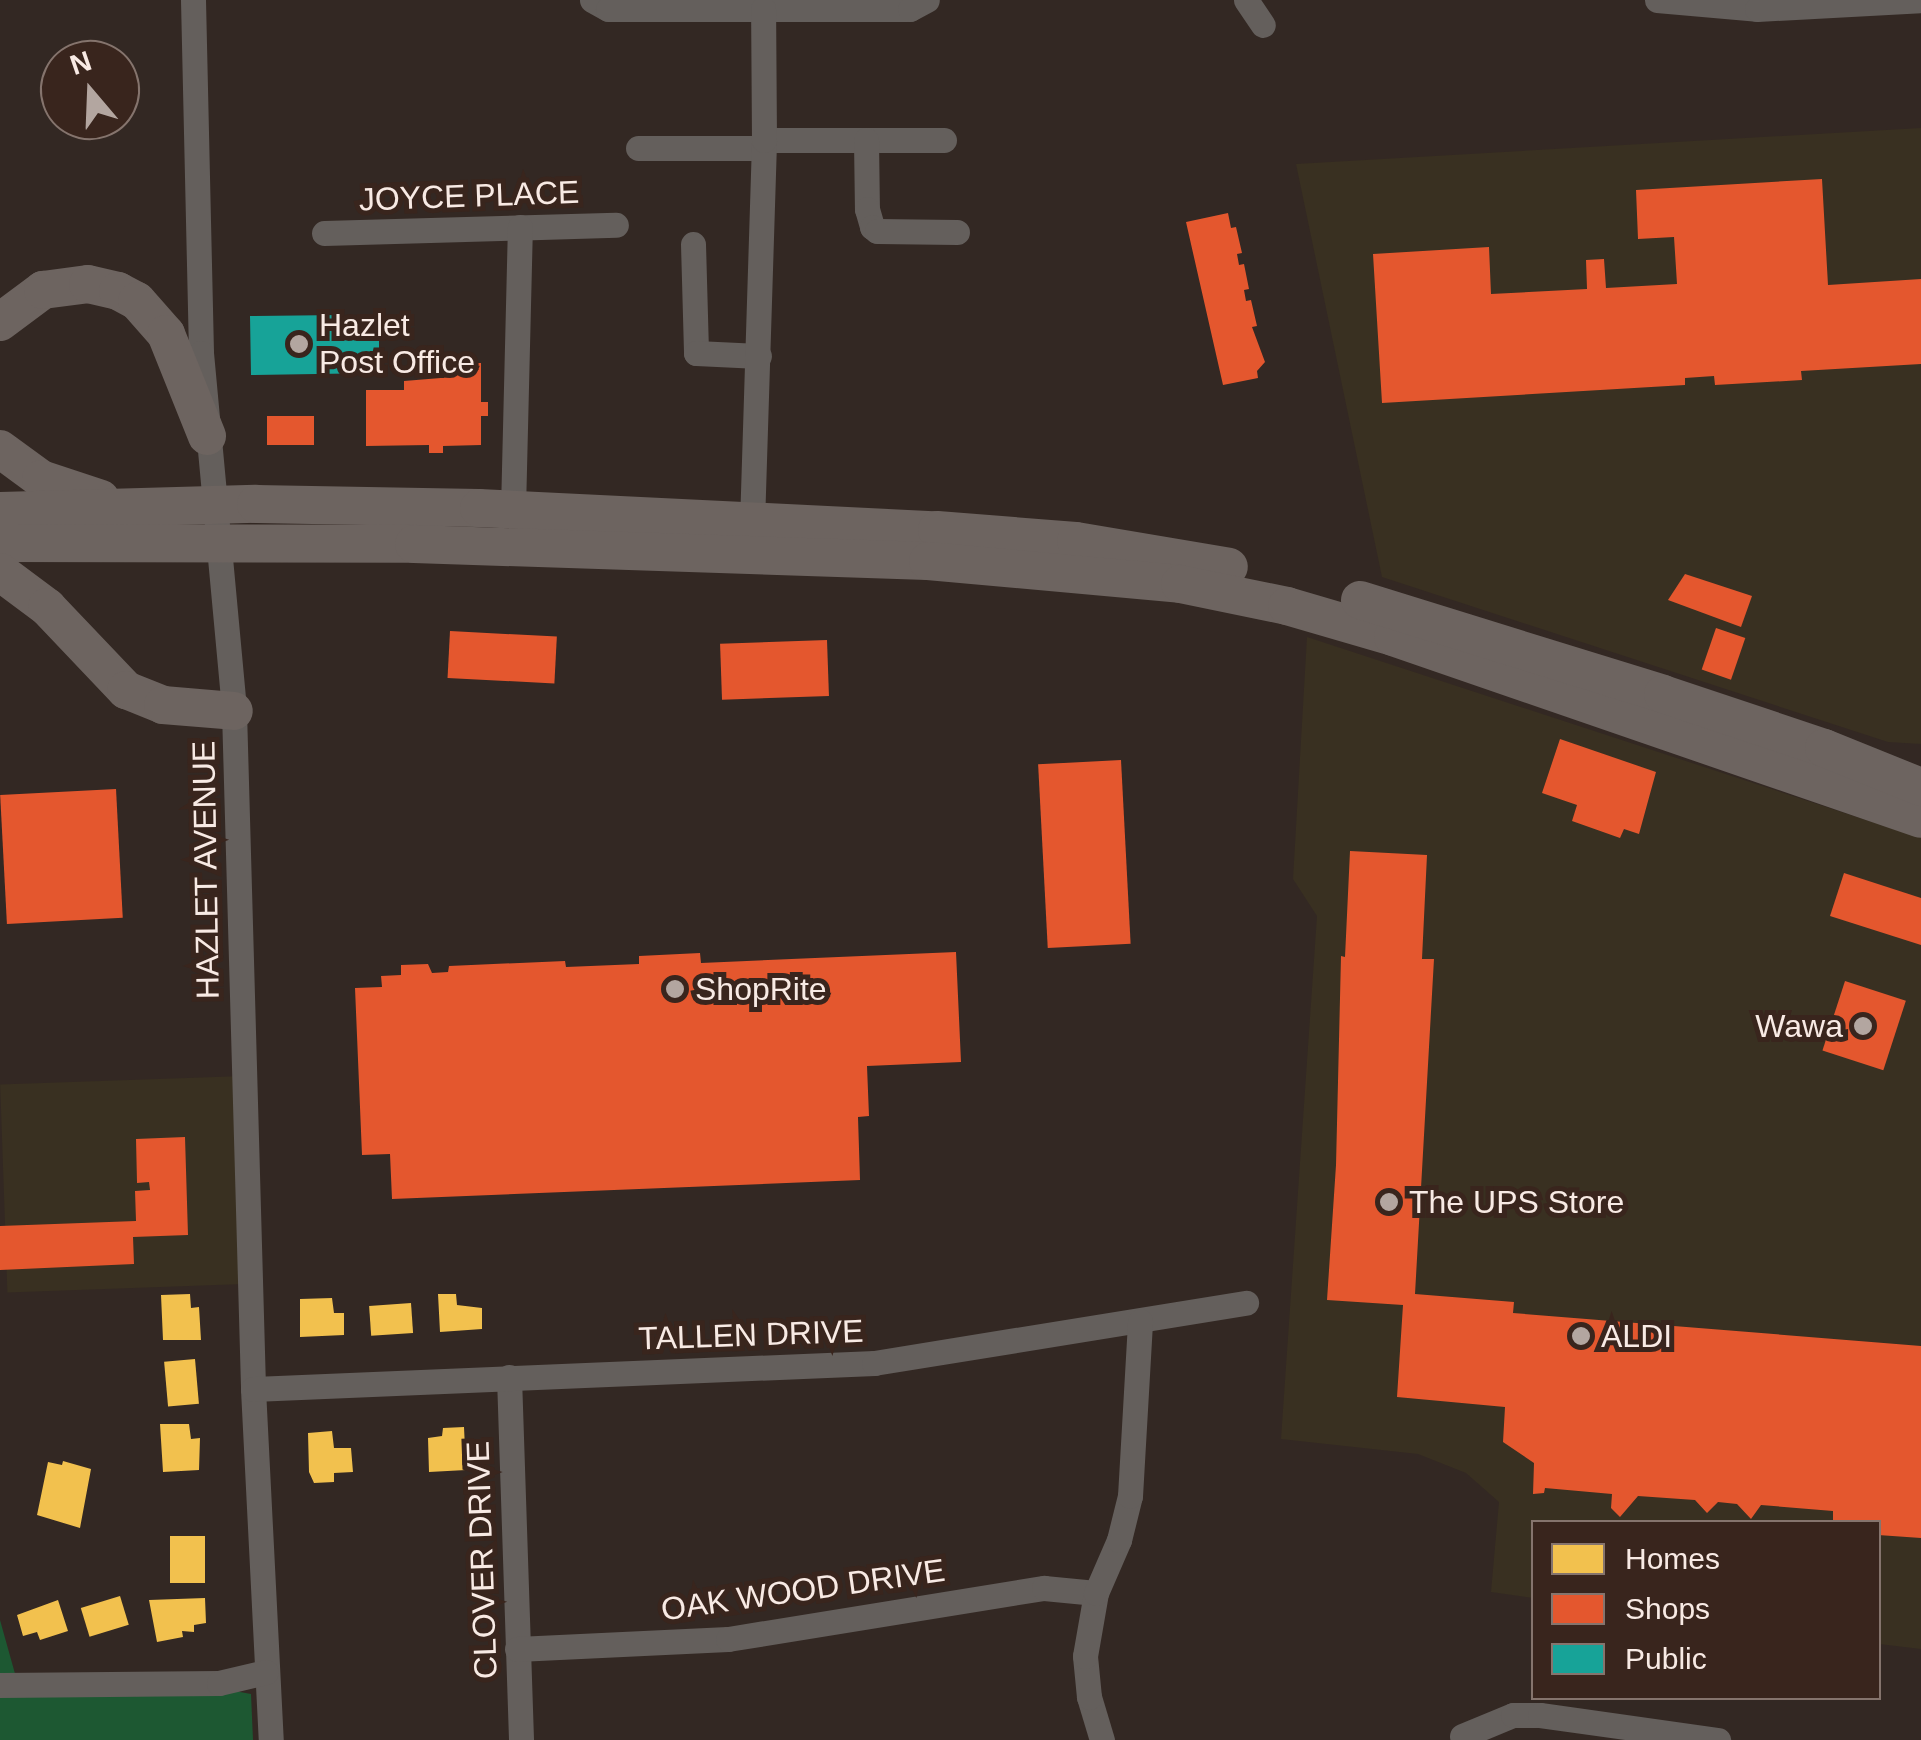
<!DOCTYPE html>
<html>
<head>
<meta charset="utf-8">
<style>
	body { margin:0 }
	#map { position:relative; width:1921px; height:1740px; overflow:hidden; background:#332823; font-family:Arial,sans-serif }
	div>[style] { position:absolute }
	[style*='--x'] { left:calc(var(--x)*1px); top:calc(var(--y)*1px); width:calc(var(--w)*1px); rotate:calc(var(--a)*1deg) }
	.commercial>* { inset:0; background:#393021; transform-origin:0 0 }
	.green>* { inset:0; background:#1d5832 }
	.homes>* { inset:0; background:#f2c14e; transform-origin:0 0 }
	.shops>* { inset:0; background:#e4572e; transform-origin:0 0 }
	.public>* { inset:0; background:#17a398 }
	.minor>* { height:25px; margin:-12.5px; padding:0 12.5px; transform-origin:12.5px; border-radius:12.5px; background:#645f5c }
	.highway>* { height:38px; margin:-19px; padding:0 19px; transform-origin:19px; border-radius:19px; background:#6d6460 }
	.dots>* { width:28px; height:28px; translate:-50% -50%; box-sizing:border-box; border:5px solid #39251d; border-radius:50% }
	span { translate:-50% -50%; white-space:nowrap; text-align:center; line-height:1.15; -webkit-text-stroke:10px #39251d; paint-order:stroke }
	.street-label { font-size:32px; color:#f8eae4 }
	.poi-label { font-size:32px; color:#f8eae4 }
	.left { translate:0 -50%; text-align:left }
	.right { translate:-100% -50%; text-align:right }
	.legend { position:absolute; left:1531px; top:1520px; width:350px; height:180px; box-sizing:border-box; background:#39251d; border:2px solid #85746d; margin:0; padding:12px 18px; list-style:none; font-size:30px; color:#f8eae4 }
	.legend li { display:flex; align-items:center; gap:20px; height:50px }
	.legend b { width:50px; border:2px solid #85746d }
	.north { position:absolute; left:40px; top:40px; width:100px; height:100px; box-sizing:border-box; background:#39251d; border:2px solid #85746d; border-radius:50%; rotate:341deg; font-size:28px; font-weight:700; line-height:40px; text-align:center; color:#f8eae4 }
	.north::after { content:''; display:block; margin:auto; width:35px; height:45px; background:#b3a6a0; clip-path:polygon(50% 0,100% 100%,50% 72%,0 100%) }
</style>
</head>
<body>
<div id="map">
	<div class="commercial">
		<i style="clip-path:polygon(1921px 128px,1921px 744px,1888px 742px,1382px 577px,1296px 164px)"></i>
		<i style="clip-path:polygon(1307px 637px,1921px 838px,1921px 1649px,1879px 1644px,1878px 1522px,1534px 1522px,1533px 1598px,1491px 1592px,1499px 1502px,1466px 1473px,1418px 1454px,1281px 1439px,1317px 916px,1293px 879px)"></i>
		<i style="left:244px;top:1076px;width:208px;height:244px;rotate:88deg"></i>
	</div>
	<div class="green">
		<i style="clip-path:polygon(0 1620px,19px 1688px,185px 1682px,251px 1694px,253px 1740px,0 1740px)"></i>
	</div>
	<div class="homes">
		<i style="clip-path:polygon(190px 1294px,191px 1308px,199px 1307px,201px 1340px,163px 1340px,161px 1295px)"></i>
		<i style="clip-path:polygon(438px 1294px,456px 1294px,457px 1305px,482px 1308px,482px 1329px,440px 1332px)"></i>
		<i style="clip-path:polygon(332px 1298px,334px 1313px,344px 1313px,344px 1335px,300px 1337px,300px 1299px)"></i>
		<i style="left:411px;top:1303px;width:30px;height:42px;rotate:86deg"></i>
		<i style="left:195px;top:1359px;width:45px;height:31px;rotate:85deg"></i>
		<i style="clip-path:polygon(160px 1424px,189px 1424px,191px 1439px,200px 1438px,199px 1470px,163px 1472px)"></i>
		<i style="clip-path:polygon(464px 1427px,466px 1470px,429px 1472px,428px 1438px,442px 1436px,443px 1428px)"></i>
		<i style="clip-path:polygon(332px 1431px,334px 1448px,351px 1448px,353px 1472px,334px 1473px,334px 1482px,314px 1483px,309px 1472px,308px 1433px)"></i>
		<i style="clip-path:polygon(63px 1461px,91px 1469px,80px 1528px,37px 1515px,48px 1462px,62px 1465px)"></i>
		<i style="left:170px;top:1536px;width:35px;height:47px"></i>
		<i style="left:120px;top:1596px;width:30px;height:41px;rotate:73deg"></i>
		<i style="clip-path:polygon(205px 1598px,206px 1623px,194px 1625px,194px 1632px,182px 1631px,183px 1637px,157px 1642px,149px 1600px)"></i>
		<i style="clip-path:polygon(58px 1600px,68px 1631px,40px 1640px,37px 1632px,23px 1636px,17px 1615px)"></i>
	</div>
	<div class="shops">
		<i style="clip-path:polygon(1822px 179px,1828px 285px,1921px 279px,1921px 364px,1801px 371px,1802px 380px,1715px 385px,1714px 376px,1685px 378px,1685px 385px,1382px 403px,1373px 254px,1489px 247px,1491px 294px,1587px 289px,1586px 260px,1604px 259px,1606px 288px,1677px 284px,1674px 237px,1638px 239px,1636px 190px)"></i>
		<i style="clip-path:polygon(1228px 213px,1231px 228px,1236px 227px,1242px 253px,1237px 254px,1239px 265px,1244px 264px,1249px 289px,1244px 290px,1246px 301px,1251px 300px,1257px 326px,1252px 327px,1265px 362px,1257px 371px,1258px 378px,1223px 385px,1186px 222px)"></i>
		<i style="clip-path:polygon(452px 363px,481px 363px,481px 402px,488px 402px,488px 416px,481px 416px,481px 445px,443px 446px,443px 453px,429px 453px,429px 445px,366px 446px,366px 390px,404px 390px,404px 381px,453px 377px)"></i>
		<i style="left:314px;top:416px;width:29px;height:47px;rotate:90deg"></i>
		<i style="clip-path:polygon(1685px 574px,1752px 596px,1741px 627px,1668px 600px)"></i>
		<i style="left:1716px;top:628px;width:31px;height:44px;rotate:19deg"></i>
		<i style="left:450px;top:631px;width:107px;height:47px;rotate:3deg"></i>
		<i style="left:827px;top:640px;width:56px;height:107px;rotate:88deg"></i>
		<i style="clip-path:polygon(1560px 739px,1656px 772px,1639px 834px,1624px 829px,1620px 838px,1572px 821px,1577px 805px,1542px 793px)"></i>
		<i style="left:1121px;top:760px;width:184px;height:83px;rotate:87deg"></i>
		<i style="left:116px;top:789px;width:129px;height:116px;rotate:87deg"></i>
		<i style="clip-path:polygon(1350px 851px,1427px 855px,1422px 959px,1434px 959px,1415px 1294px,1514px 1302px,1513px 1313px,1921px 1346px,1921px 1538px,1878px 1535px,1878px 1522px,1833px 1522px,1833px 1511px,1761px 1505px,1751px 1519px,1737px 1504px,1718px 1502px,1707px 1513px,1695px 1500px,1638px 1496px,1620px 1517px,1611px 1508px,1612px 1494px,1545px 1488px,1544px 1493px,1533px 1494px,1534px 1463px,1503px 1442px,1505px 1407px,1397px 1397px,1403px 1305px,1327px 1300px,1336px 1165px,1341px 956px,1345px 957px)"></i>
		<i style="clip-path:polygon(1844px 873px,1921px 898px,1921px 945px,1830px 916px)"></i>
		<i style="clip-path:polygon(956px 952px,961px 1062px,867px 1066px,869px 1116px,858px 1117px,860px 1180px,392px 1199px,390px 1154px,362px 1155px,355px 988px,382px 987px,381px 976px,401px 975px,401px 965px,428px 964px,432px 973px,448px 972px,449px 966px,565px 961px,566px 967px,639px 964px,639px 956px,700px 953px,701px 963px)"></i>
		<i style="left:1845px;top:981px;width:64px;height:73px;rotate:18deg"></i>
		<i style="clip-path:polygon(185px 1137px,188px 1235px,133px 1237px,134px 1264px,0 1270px,0 1226px,136px 1221px,135px 1191px,150px 1190px,149px 1182px,137px 1183px,136px 1139px)"></i>
	</div>
	<div class="public">
		<i style="clip-path:polygon(341px 315px,341px 337px,379px 337px,379px 373px,251px 375px,250px 316px)"></i>
	</div>
	<div class="minor">
		<i style="--x:193;--y:0;--w:353;--a:88.7"></i>
		<i style="--x:201;--y:353;--w:360;--a:84.7"></i>
		<i style="--x:234;--y:711;--w:678;--a:88.39"></i>
		<i style="--x:253;--y:1389;--w:351;--a:87.1"></i>
		<i style="--x:592;--y:0;--w:18;--a:29"></i>
		<i style="--x:608;--y:9;--w:302;--a:0"></i>
		<i style="--x:910;--y:9;--w:19;--a:-28"></i>
		<i style="--x:1246;--y:0;--w:30;--a:56"></i>
		<i style="--x:1657;--y:0;--w:100;--a:5.1"></i>
		<i style="--x:1757;--y:9;--w:164;--a:-3.1"></i>
		<i style="--x:764;--y:140;--w:180;--a:0"></i>
		<i style="--x:866;--y:140;--w:69;--a:89.2"></i>
		<i style="--x:867;--y:209;--w:19;--a:74"></i>
		<i style="--x:872;--y:227;--w:6;--a:39"></i>
		<i style="--x:877;--y:231;--w:80;--a:0.7"></i>
		<i style="--x:638;--y:148;--w:125;--a:0"></i>
		<i style="--x:324;--y:233;--w:292;--a:-1.6"></i>
		<i style="--x:693;--y:244;--w:109;--a:88.4"></i>
		<i style="--x:696;--y:353;--w:63;--a:2.7"></i>
		<i style="--x:513;--y:510;--w:283;--a:-88.6"></i>
		<i style="--x:752;--y:524;--w:384;--a:-88.2"></i>
		<i style="--x:764;--y:140;--w:131;--a:-90.4"></i>
		<i style="--x:509;--y:1377;--w:363;--a:88.1"></i>
		<i style="--x:253;--y:1389;--w:622;--a:-2.4"></i>
		<i style="--x:874;--y:1363;--w:377;--a:-9.2"></i>
		<i style="--x:517;--y:1649;--w:211;--a:-2.7"></i>
		<i style="--x:728;--y:1639;--w:320;--a:-9.2"></i>
		<i style="--x:1044;--y:1588;--w:52;--a:5.5"></i>
		<i style="--x:0;--y:1685;--w:219;--a:-0.5"></i>
		<i style="--x:219;--y:1683;--w:48;--a:-13.2"></i>
		<i style="--x:1462;--y:1736;--w:55;--a:-22.4"></i>
		<i style="--x:1513;--y:1715;--w:27;--a:0"></i>
		<i style="--x:1540;--y:1715;--w:180;--a:8"></i>
		<i style="--x:1102;--y:1740;--w:45;--a:-106.8"></i>
		<i style="--x:1089;--y:1697;--w:41;--a:-95.6"></i>
		<i style="--x:1085;--y:1656;--w:64;--a:-80.1"></i>
		<i style="--x:1096;--y:1593;--w:58;--a:-66.5"></i>
		<i style="--x:1119;--y:1540;--w:45;--a:-76"></i>
		<i style="--x:1130;--y:1496;--w:175;--a:-86.7"></i>
	</div>
	<div class="highway">
		<i style="--x:0;--y:322;--w:54;--a:-36.7"></i>
		<i style="--x:43;--y:290;--w:45;--a:-7.6"></i>
		<i style="--x:88;--y:284;--w:31;--a:13"></i>
		<i style="--x:118;--y:291;--w:21;--a:28"></i>
		<i style="--x:137;--y:301;--w:44;--a:48.7"></i>
		<i style="--x:166;--y:334;--w:110;--a:68.1"></i>
		<i style="--x:0;--y:449;--w:51;--a:36.2"></i>
		<i style="--x:41;--y:479;--w:63;--a:18.4"></i>
		<i style="--x:0;--y:511;--w:256;--a:-1.6"></i>
		<i style="--x:256;--y:504;--w:223;--a:1"></i>
		<i style="--x:479;--y:508;--w:459;--a:2.8"></i>
		<i style="--x:937;--y:530;--w:139;--a:4.5"></i>
		<i style="--x:1076;--y:541;--w:155;--a:9.6"></i>
		<i style="--x:0;--y:543;--w:414;--a:0.1"></i>
		<i style="--x:414;--y:544;--w:514;--a:1.89"></i>
		<i style="--x:928;--y:561;--w:253;--a:5.2"></i>
		<i style="--x:1180;--y:584;--w:109;--a:11.6"></i>
		<i style="--x:1287;--y:606;--w:110;--a:16.3"></i>
		<i style="--x:1393;--y:637;--w:558;--a:19.02"></i>
		<i style="--x:0;--y:572;--w:59;--a:36.7"></i>
		<i style="--x:47;--y:607;--w:115;--a:46.4"></i>
		<i style="--x:126;--y:690;--w:40;--a:22"></i>
		<i style="--x:163;--y:705;--w:71;--a:4.8"></i>
		<i style="--x:1360;--y:600;--w:317;--a:17.2"></i>
		<i style="--x:1663;--y:694;--w:170;--a:18.5"></i>
		<i style="--x:1824;--y:748;--w:105;--a:21.9"></i>
	</div>
	<div class="dots">
		<i style="left:299px;top:344px;background:#b3a6a0"></i>
		<i style="left:675px;top:989px;background:#b3a6a0"></i>
		<i style="left:1863px;top:1026px;background:#b3a6a0"></i>
		<i style="left:1389px;top:1202px;background:#b3a6a0"></i>
		<i style="left:1581px;top:1336px;background:#b3a6a0"></i>
	</div>
	<div class="street-label">
		<span style="left:469px;top:196px;rotate:-2deg">JOYCE PLACE</span>
		<span style="left:206px;top:870px;rotate:-91deg">HAZLET AVENUE</span>
		<span style="left:751px;top:1335px;rotate:-2deg">TALLEN DRIVE</span>
		<span style="left:482px;top:1560px;rotate:-92deg">CLOVER DRIVE</span>
		<span style="left:803px;top:1590px;rotate:-8deg">OAK WOOD DRIVE</span>
	</div>
	<div class="poi-label">
		<span class="left" style="left:319px;top:344px">Hazlet<br>Post Office</span>
		<span class="left" style="left:695px;top:989px">ShopRite</span>
		<span class="right" style="left:1843px;top:1026px">Wawa</span>
		<span class="left" style="left:1409px;top:1202px">The UPS Store</span>
		<span class="left" style="left:1601px;top:1336px">ALDI</span>
	</div>
	<ul class="legend">
	<li><b style="height:28px;background:#f2c14e"></b>Homes</li>
	<li><b style="height:28px;background:#e4572e"></b>Shops</li>
	<li><b style="height:28px;background:#17a398"></b>Public</li>
	</ul>
	<div class="north">N</div>
</div>
</body>
</html>
